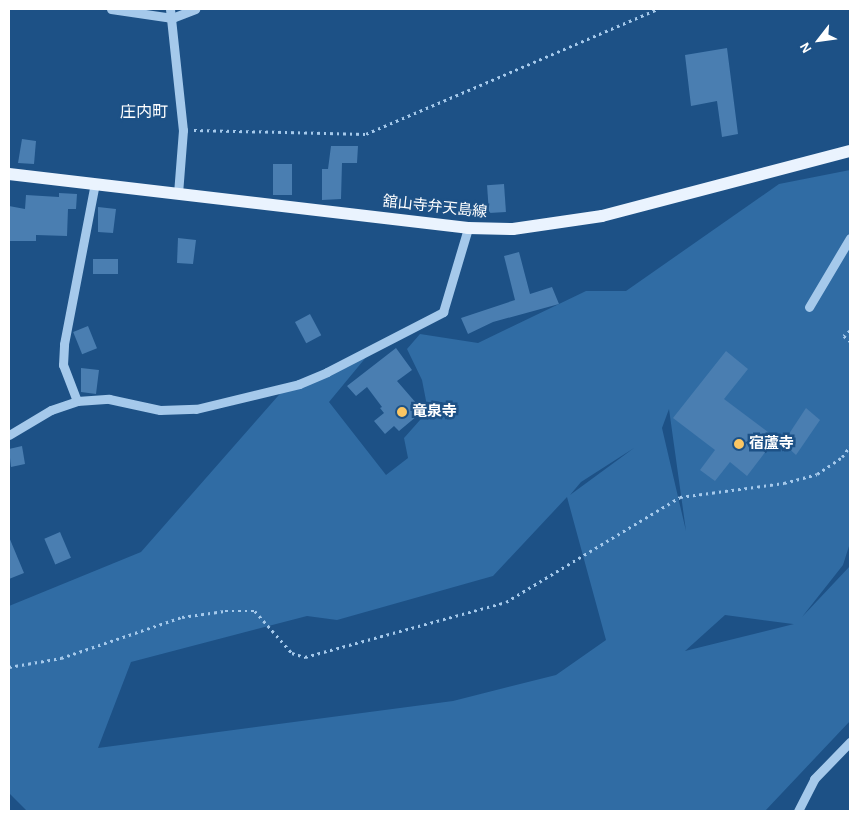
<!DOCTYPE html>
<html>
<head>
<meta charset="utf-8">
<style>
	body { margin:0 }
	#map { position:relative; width:859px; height:820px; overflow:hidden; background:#1d5186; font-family:"Alegreya Sans","Noto Sans JP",sans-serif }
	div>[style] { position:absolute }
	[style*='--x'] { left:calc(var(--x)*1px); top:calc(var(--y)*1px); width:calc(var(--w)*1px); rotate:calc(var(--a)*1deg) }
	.green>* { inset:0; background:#306ca4 }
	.building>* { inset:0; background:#4a7eb1; transform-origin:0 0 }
	.path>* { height:2.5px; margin-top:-1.25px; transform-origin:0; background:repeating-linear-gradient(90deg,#a5c9eb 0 2.5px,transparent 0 6.5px) }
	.minor>* { height:9px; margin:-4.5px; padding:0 4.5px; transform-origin:4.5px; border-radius:4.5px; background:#a5c9eb }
	.major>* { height:12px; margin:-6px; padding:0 6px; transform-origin:6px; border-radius:6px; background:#eaf3fe }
	.dots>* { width:14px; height:14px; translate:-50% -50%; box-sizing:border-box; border:2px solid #1d5186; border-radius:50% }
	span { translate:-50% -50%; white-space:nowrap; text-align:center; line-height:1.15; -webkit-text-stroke:5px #1d5186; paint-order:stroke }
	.street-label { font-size:15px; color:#fff }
	.poi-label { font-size:15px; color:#fff; font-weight:700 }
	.left { translate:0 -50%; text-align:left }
	.neighbourhood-label { font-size:16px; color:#fff }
	.frame { position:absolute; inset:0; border:10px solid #fff; pointer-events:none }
	.north { position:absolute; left:794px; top:15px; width:50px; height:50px; -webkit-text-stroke:4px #1d5186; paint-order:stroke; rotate:240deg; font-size:14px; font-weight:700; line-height:20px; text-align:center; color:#fff }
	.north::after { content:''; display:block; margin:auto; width:18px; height:22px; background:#fff; clip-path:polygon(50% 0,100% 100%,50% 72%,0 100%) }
</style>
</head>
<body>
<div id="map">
	<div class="green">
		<i style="clip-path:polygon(evenodd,850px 170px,850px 543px,843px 565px,802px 617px,850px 566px,850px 721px,765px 811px,27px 811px,9px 793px,9px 606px,141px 552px,285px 388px,372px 350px,329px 402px,386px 475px,408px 458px,404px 438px,428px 411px,422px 380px,407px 349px,420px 334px,478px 343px,586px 291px,626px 291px,779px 184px,850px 170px,669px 409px,686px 531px,662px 428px,669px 409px,850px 170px,634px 448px,570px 495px,581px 482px,634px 448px,850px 170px,567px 497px,606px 640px,556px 675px,453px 701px,98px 748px,131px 662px,307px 616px,337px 620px,493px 576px,567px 497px,850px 170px,725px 615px,793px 624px,794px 624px,685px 651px,725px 615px)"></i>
	</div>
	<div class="building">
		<i style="clip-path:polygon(727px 48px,738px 134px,722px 137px,717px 101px,691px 106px,685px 55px)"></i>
		<i style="clip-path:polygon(22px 139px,36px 141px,34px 164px,18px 163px)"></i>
		<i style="clip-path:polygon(331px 146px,358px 146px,357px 163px,342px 163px,341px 199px,322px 200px,322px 169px,328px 169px)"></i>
		<i style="left:273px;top:164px;width:19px;height:31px"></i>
		<i style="left:504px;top:184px;width:28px;height:17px;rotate:86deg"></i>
		<i style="clip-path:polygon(59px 193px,77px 194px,76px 209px,68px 209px,67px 236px,36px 235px,36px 241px,9px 241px,9px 206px,25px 209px,26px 195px,59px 197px)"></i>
		<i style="clip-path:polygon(98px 207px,116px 209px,113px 233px,98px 232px)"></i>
		<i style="clip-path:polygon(178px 238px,196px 240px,193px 264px,177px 263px)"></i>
		<i style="clip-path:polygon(519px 252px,530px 294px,552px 287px,559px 304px,493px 322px,468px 334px,461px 318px,515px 300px,504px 256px)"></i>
		<i style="left:93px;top:259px;width:25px;height:15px"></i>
		<i style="left:310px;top:314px;width:24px;height:17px;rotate:62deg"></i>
		<i style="left:88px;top:326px;width:24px;height:16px;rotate:68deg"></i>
		<i style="clip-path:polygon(396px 348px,412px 370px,397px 381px,423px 411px,399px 431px,394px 426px,385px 434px,374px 421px,384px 413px,380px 408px,382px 407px,367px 387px,356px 396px,347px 386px)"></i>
		<i style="clip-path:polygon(726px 351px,748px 369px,724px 399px,776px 438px,747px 476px,730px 462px,715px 481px,700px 470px,715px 450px,673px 418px)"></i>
		<i style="clip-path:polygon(81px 368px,99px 370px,96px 394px,81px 392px)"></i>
		<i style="clip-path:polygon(806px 408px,820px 420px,796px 455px,783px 443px)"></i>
		<i style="clip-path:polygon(22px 446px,25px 464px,11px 467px,9px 449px)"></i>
		<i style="left:60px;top:532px;width:28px;height:17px;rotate:67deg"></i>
		<i style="clip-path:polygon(9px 537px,24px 573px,9px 579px)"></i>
	</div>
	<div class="path">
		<i style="--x:194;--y:130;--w:172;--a:1.3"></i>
		<i style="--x:366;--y:134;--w:317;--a:-23.2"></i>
		<i style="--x:850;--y:331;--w:8;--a:140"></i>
		<i style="--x:844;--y:336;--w:8;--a:40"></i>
		<i style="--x:9;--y:667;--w:53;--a:-9.8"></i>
		<i style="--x:61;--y:658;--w:128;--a:-18.7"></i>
		<i style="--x:182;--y:617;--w:43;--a:-7.9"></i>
		<i style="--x:225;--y:611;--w:30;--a:0"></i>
		<i style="--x:255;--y:611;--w:56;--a:48.6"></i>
		<i style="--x:292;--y:653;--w:14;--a:17"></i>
		<i style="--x:305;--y:657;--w:208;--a:-15.3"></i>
		<i style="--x:506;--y:602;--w:203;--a:-31.1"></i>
		<i style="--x:680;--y:497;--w:105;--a:-7.7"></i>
		<i style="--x:784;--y:483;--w:34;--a:-15"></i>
		<i style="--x:817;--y:474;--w:30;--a:-34"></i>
		<i style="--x:842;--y:457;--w:14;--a:-54"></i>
	</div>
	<div class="minor">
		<i style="--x:111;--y:9;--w:62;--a:8.4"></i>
		<i style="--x:172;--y:18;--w:25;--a:-21"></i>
		<i style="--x:170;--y:9;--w:122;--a:83.9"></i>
		<i style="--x:183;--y:130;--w:63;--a:94.5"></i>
		<i style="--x:809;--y:307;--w:80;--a:-59.3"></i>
		<i style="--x:77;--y:401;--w:39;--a:-111"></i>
		<i style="--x:63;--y:365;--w:21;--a:-87"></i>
		<i style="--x:64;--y:344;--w:164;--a:-79.1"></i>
		<i style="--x:9;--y:435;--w:49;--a:-30.8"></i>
		<i style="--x:51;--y:410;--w:28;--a:-19"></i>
		<i style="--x:77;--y:401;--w:32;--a:-4"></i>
		<i style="--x:109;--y:399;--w:52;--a:12.2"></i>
		<i style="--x:160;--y:410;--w:36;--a:-2"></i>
		<i style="--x:196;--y:409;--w:106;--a:-13.6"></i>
		<i style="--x:299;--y:384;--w:30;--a:-23"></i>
		<i style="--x:327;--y:372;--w:131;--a:-27.3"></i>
		<i style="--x:443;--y:312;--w:88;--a:-73.4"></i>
		<i style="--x:798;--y:811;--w:36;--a:-63"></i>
		<i style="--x:814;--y:779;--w:52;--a:-45.8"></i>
	</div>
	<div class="major">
		<i style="--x:9;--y:174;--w:462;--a:6.7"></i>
		<i style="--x:468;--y:228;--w:45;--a:1.3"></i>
		<i style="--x:513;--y:229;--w:90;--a:-8.3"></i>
		<i style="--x:602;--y:216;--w:256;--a:-14.7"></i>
	</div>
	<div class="dots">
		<i style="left:402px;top:412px;background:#fbc663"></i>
		<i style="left:739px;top:444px;background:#fbc663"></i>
	</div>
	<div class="street-label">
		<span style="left:435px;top:207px;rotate:6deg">舘山寺弁天島線</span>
	</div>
	<div class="poi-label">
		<span class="left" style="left:412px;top:412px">竜泉寺</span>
		<span class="left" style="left:749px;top:444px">宿蘆寺</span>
	</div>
	<div class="neighbourhood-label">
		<span style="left:144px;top:112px">庄内町</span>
	</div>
	<div class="frame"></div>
	<div class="north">N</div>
</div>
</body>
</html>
